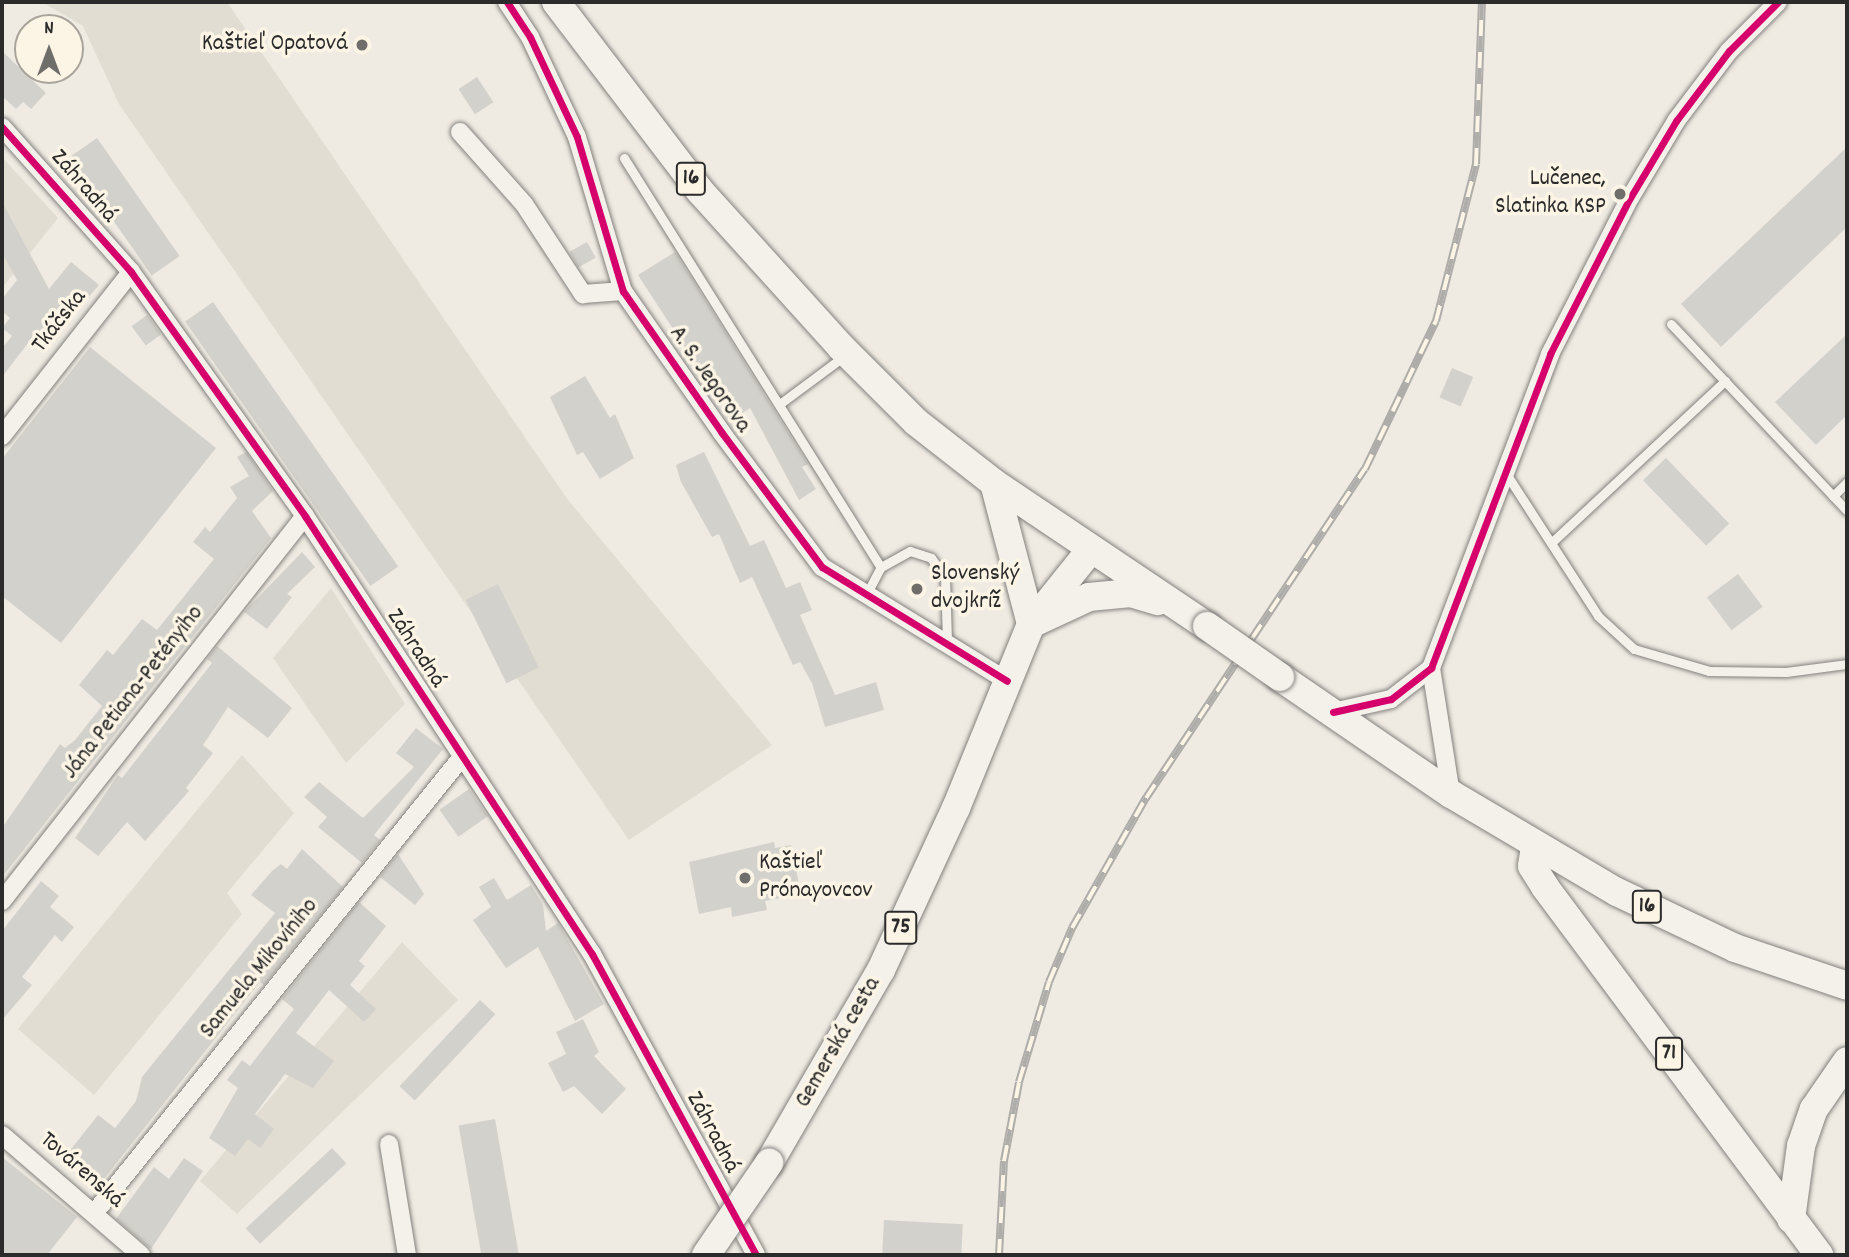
<!DOCTYPE html>
<html>
<head>
<meta charset="utf-8">
<style>
	body { margin:0 }
	#map { position:relative; width:1849px; height:1257px; overflow:hidden; background:#efebe3; font-family:Dekko,sans-serif }
	div>[style] { position:absolute }
	[style*='--x'] { left:calc(var(--x)*1px); top:calc(var(--y)*1px); width:calc(var(--w)*1px); rotate:calc(var(--a)*1deg) }
	.green>* { inset:0; background:#e1ddd2 }
	.building>* { inset:0; background:#d3d1cb; transform-origin:0 0 }
	.roads { filter:drop-shadow(0 0 2px #83817e) drop-shadow(0 0 2px #83817e) }
	.lane>* { height:9px; margin:-4.5px; padding:0 4.5px; transform-origin:4.5px; border-radius:4.5px; background:#f4f1eb }
	.street>* { height:18px; margin:-9px; padding:0 9px; transform-origin:9px; border-radius:9px; background:#f4f1eb }
	.primary>* { height:28px; margin:-14px; padding:0 14px; transform-origin:14px; border-radius:14px; background:#f4f1eb }
	.rail>* { height:8px; margin-top:-4px; transform-origin:0; background:repeating-linear-gradient(90deg,#fcf5e5 0 16px,#afada9 0 32px); box-sizing:border-box; border-block:2px solid #afada9 }
	.bridges { filter:drop-shadow(0 0 2px #83817e) drop-shadow(0 0 2px #83817e) }
	.primary-bridge>* { height:28px; margin:-14px; padding:0 14px; transform-origin:14px; border-radius:14px; background:#f4f1eb }
	.cycleway>* { height:7px; margin:-3.5px; padding:0 3.5px; transform-origin:3.5px; border-radius:3.5px; background:#d6006c }
	.dots>* { width:19px; height:19px; translate:-50% -50%; box-sizing:border-box; border:4px solid #fcf5e5; border-radius:50% }
	span { translate:-50% -50%; white-space:nowrap; text-align:center; line-height:1.15; -webkit-text-stroke:7px #fcf5e5; paint-order:stroke }
	.shield-label span { padding:2px 5px; background:#fcf5e5; border:2px solid; border-radius:5px; -webkit-text-stroke-width:0 }
	.shield-label { font-size:23px; color:#2b2b2b; font-weight:700 }
	.poi-label { font-size:24px; color:#2b2b2b }
	.right { translate:-100% -50%; text-align:right }
	.left { translate:0 -50%; text-align:left }
	.street-label { font-size:24px; color:#2b2b2b }
	.frame { position:absolute; inset:0; border:4px solid #2b2b2b; pointer-events:none }
	.north { position:absolute; left:14px; top:14px; width:70px; height:70px; box-sizing:border-box; background:#fcf5e5; border:2px solid #a8a49b; border-radius:50%; rotate:0deg; font-size:19px; font-weight:700; line-height:28px; text-align:center; color:#2b2b2b }
	.north::after { content:''; display:block; margin:auto; width:24px; height:32px; background:#706e6b; clip-path:polygon(50% 0,100% 100%,50% 72%,0 100%) }
</style>
</head>
<body>
<div id="map">
	<div class="green">
		<i style="clip-path:polygon(42px 2px,227px 2px,568px 500px,772px 745px,629px 840px,119px 104px,83px 26px)"></i>
		<i style="clip-path:polygon(2px 157px,58px 218px,2px 288px)"></i>
		<i style="clip-path:polygon(331px 588px,405px 704px,346px 763px,273px 658px)"></i>
		<i style="clip-path:polygon(242px 755px,294px 813px,227px 893px,242px 914px,94px 1095px,18px 1029px)"></i>
		<i style="clip-path:polygon(402px 942px,458px 1000px,237px 1214px,200px 1181px)"></i>
	</div>
	<div class="building">
		<i style="clip-path:polygon(2px 51px,46px 93px,31px 109px,23px 102px,16px 109px,2px 96px)"></i>
		<i style="left:477px;top:77px;width:30px;height:22px;rotate:57deg"></i>
		<i style="left:97px;top:138px;width:144px;height:34px;rotate:55deg"></i>
		<i style="clip-path:polygon(1847px 147px,1847px 227px,1721px 347px,1681px 304px)"></i>
		<i style="clip-path:polygon(2px 202px,49px 289px,71px 262px,99px 285px,78px 310px,70px 303px,44px 335px,38px 330px,2px 377px,2px 348px,12px 336px,2px 328px,10px 318px,2px 311px,2px 299px,17px 280px,2px 253px)"></i>
		<i style="left:587px;top:242px;width:18px;height:20px;rotate:61deg"></i>
		<i style="clip-path:polygon(675px 252px,808px 464px,802px 467px,816px 489px,799px 500px,750px 408px,732px 420px,638px 275px)"></i>
		<i style="left:213px;top:302px;width:323px;height:34px;rotate:55deg"></i>
		<i style="left:147px;top:315px;width:24px;height:19px;rotate:54deg"></i>
		<i style="clip-path:polygon(1847px 334px,1847px 415px,1816px 445px,1775px 402px)"></i>
		<i style="clip-path:polygon(90px 347px,216px 448px,61px 643px,2px 596px,2px 459px)"></i>
		<i style="left:1452px;top:368px;width:23px;height:32px;rotate:23deg"></i>
		<i style="clip-path:polygon(585px 376px,610px 418px,615px 414px,634px 458px,600px 479px,583px 452px,577px 455px,550px 397px)"></i>
		<i style="clip-path:polygon(246px 452px,273px 491px,252px 511px,271px 538px,2px 877px,2px 828px,60px 744px,65px 748px,75px 740px,102px 706px,79px 685px,107px 650px,113px 655px,142px 619px,157px 630px,214px 559px,193px 542px,205px 527px,210px 532px,237px 498px,230px 487px,249px 476px,237px 457px)"></i>
		<i style="clip-path:polygon(704px 452px,750px 546px,764px 540px,786px 588px,800px 582px,812px 610px,800px 615px,835px 695px,876px 682px,884px 710px,825px 727px,812px 683px,800px 662px,793px 665px,752px 577px,740px 583px,719px 534px,712px 537px,681px 482px,676px 465px)"></i>
		<i style="left:1666px;top:458px;width:91px;height:32px;rotate:46deg"></i>
		<i style="clip-path:polygon(302px 552px,315px 567px,287px 594px,292px 597px,267px 629px,244px 612px)"></i>
		<i style="left:1738px;top:574px;width:41px;height:39px;rotate:53deg"></i>
		<i style="left:498px;top:584px;width:93px;height:36px;rotate:64deg"></i>
		<i style="clip-path:polygon(217px 646px,292px 708px,268px 738px,228px 707px,203px 745px,213px 753px,186px 788px,189px 791px,145px 841px,127px 822px,98px 856px,75px 838px,118px 775px,122px 778px,212px 663px,207px 659px)"></i>
		<i style="clip-path:polygon(416px 728px,443px 749px,374px 835px,380px 840px,362px 863px,318px 827px,327px 817px,304px 797px,319px 782px,363px 818px,414px 767px,396px 753px)"></i>
		<i style="left:469px;top:789px;width:33px;height:36px;rotate:55deg"></i>
		<i style="clip-path:polygon(774px 842px,775px 848px,791px 845px,801px 894px,765px 901px,767px 910px,732px 917px,731px 907px,699px 914px,689px 862px)"></i>
		<i style="clip-path:polygon(302px 849px,343px 887px,264px 985px,260px 982px,103px 1180px,68px 1153px,98px 1115px,115px 1128px,136px 1101px,142px 1077px,275px 913px,251px 895px,272px 871px,281px 864px,287px 869px)"></i>
		<i style="clip-path:polygon(398px 854px,424px 894px,415px 905px,380px 877px)"></i>
		<i style="clip-path:polygon(494px 878px,507px 900px,531px 885px,543px 905px,546px 931px,558px 923px,604px 1004px,575px 1021px,538px 947px,506px 968px,473px 920px,491px 907px,479px 887px)"></i>
		<i style="clip-path:polygon(41px 881px,59px 896px,50px 907px,74px 927px,62px 942px,55px 935px,22px 977px,32px 985px,2px 1020px,2px 931px)"></i>
		<i style="clip-path:polygon(359px 902px,386px 926px,359px 961px,365px 966px,350px 985px,376px 1009px,364px 1022px,329px 990px,296px 1033px,334px 1061px,313px 1088px,285px 1074px,255px 1114px,274px 1129px,260px 1148px,248px 1139px,235px 1156px,209px 1138px,238px 1088px,227px 1080px,242px 1060px,250px 1066px,294px 1009px,282px 999px)"></i>
		<i style="left:480px;top:1000px;width:21px;height:118px;rotate:43deg"></i>
		<i style="clip-path:polygon(583px 1019px,599px 1052px,594px 1056px,626px 1089px,602px 1114px,574px 1086px,563px 1092px,548px 1063px,566px 1054px,556px 1032px)"></i>
		<i style="left:495px;top:1119px;width:138px;height:37px;rotate:80deg"></i>
		<i style="left:332px;top:1148px;width:21px;height:118px;rotate:47deg"></i>
		<i style="clip-path:polygon(2px 1157px,77px 1217px,47px 1255px,2px 1255px)"></i>
		<i style="clip-path:polygon(184px 1158px,203px 1171px,151px 1249px,116px 1219px,154px 1167px,169px 1179px)"></i>
		<i style="left:884px;top:1220px;width:79px;height:35px;rotate:3deg"></i>
	</div>
	<div class="roads">
		<div class="lane">
			<i style="--x:624;--y:158;--w:483;--a:57.9"></i>
			<i style="--x:1671;--y:324;--w:257;--a:46.7"></i>
			<i style="--x:781;--y:403;--w:79;--a:-36.7"></i>
			<i style="--x:1505;--y:472;--w:171;--a:57.1"></i>
			<i style="--x:1598;--y:616;--w:49;--a:42.5"></i>
			<i style="--x:1634;--y:649;--w:78;--a:16.3"></i>
			<i style="--x:1709;--y:671;--w:77;--a:0.7"></i>
			<i style="--x:1786;--y:672;--w:62;--a:-7.5"></i>
			<i style="--x:1833;--y:496;--w:20;--a:-45"></i>
			<i style="--x:1551;--y:543;--w:238;--a:-43"></i>
			<i style="--x:867;--y:593;--w:30;--a:-62"></i>
			<i style="--x:881;--y:567;--w:33;--a:-29"></i>
			<i style="--x:910;--y:551;--w:22;--a:18"></i>
			<i style="--x:931;--y:558;--w:24;--a:54"></i>
			<i style="--x:945;--y:577;--w:64;--a:88.2"></i>
		</div>
		<div class="street">
			<i style="--x:507;--y:2;--w:42;--a:56.7"></i>
			<i style="--x:530;--y:37;--w:110;--a:64.8"></i>
			<i style="--x:577;--y:137;--w:161;--a:73.4"></i>
			<i style="--x:623;--y:291;--w:173;--a:55.1"></i>
			<i style="--x:722;--y:433;--w:167;--a:53.3"></i>
			<i style="--x:822;--y:567;--w:217;--a:31.6"></i>
			<i style="--x:2;--y:127;--w:194;--a:48.3"></i>
			<i style="--x:131;--y:272;--w:300;--a:54.5"></i>
			<i style="--x:305;--y:516;--w:524;--a:56.77"></i>
			<i style="--x:592;--y:954;--w:343;--a:61.4"></i>
			<i style="--x:460;--y:132;--w:96;--a:48.4"></i>
			<i style="--x:524;--y:204;--w:108;--a:56.8"></i>
			<i style="--x:583;--y:294;--w:40;--a:-4.3"></i>
			<i style="--x:2;--y:436;--w:209;--a:-51.8"></i>
			<i style="--x:1431;--y:668;--w:128;--a:81"></i>
			<i style="--x:1333;--y:712;--w:59;--a:-12.6"></i>
			<i style="--x:1391;--y:699;--w:51;--a:-37.8"></i>
			<i style="--x:1431;--y:668;--w:336;--a:-69.2"></i>
			<i style="--x:1550;--y:354;--w:175;--a:-62.9"></i>
			<i style="--x:1630;--y:198;--w:90;--a:-59.1"></i>
			<i style="--x:1676;--y:121;--w:88;--a:-52.9"></i>
			<i style="--x:1729;--y:51;--w:69;--a:-45"></i>
			<i style="--x:2;--y:901;--w:490;--a:-51.8"></i>
			<i style="--x:2;--y:1135;--w:184;--a:40.8"></i>
			<i style="--x:389;--y:1144;--w:112;--a:80.8"></i>
			<i style="--x:96;--y:1211;--w:583;--a:-51.13"></i>
		</div>
		<div class="primary">
			<i style="--x:556;--y:2;--w:238;--a:52.7"></i>
			<i style="--x:700;--y:191;--w:209;--a:47.9"></i>
			<i style="--x:840;--y:346;--w:107;--a:45"></i>
			<i style="--x:916;--y:422;--w:99;--a:38"></i>
			<i style="--x:994;--y:483;--w:257;--a:33.9"></i>
			<i style="--x:994;--y:483;--w:146;--a:75.3"></i>
			<i style="--x:1031;--y:624;--w:64;--a:-25"></i>
			<i style="--x:1089;--y:597;--w:42;--a:-5.4"></i>
			<i style="--x:1131;--y:593;--w:28;--a:17"></i>
			<i style="--x:1280;--y:677;--w:207;--a:34.4"></i>
			<i style="--x:1451;--y:794;--w:193;--a:30.6"></i>
			<i style="--x:1617;--y:892;--w:131;--a:25.4"></i>
			<i style="--x:1735;--y:948;--w:118;--a:18.7"></i>
			<i style="--x:1535;--y:847;--w:19;--a:99"></i>
			<i style="--x:1532;--y:866;--w:25;--a:58"></i>
			<i style="--x:1545;--y:887;--w:459;--a:53.3"></i>
			<i style="--x:769;--y:1163;--w:223;--a:-59.9"></i>
			<i style="--x:881;--y:970;--w:179;--a:-65.2"></i>
			<i style="--x:956;--y:808;--w:199;--a:-67.8"></i>
			<i style="--x:1031;--y:624;--w:96;--a:-51.3"></i>
			<i style="--x:1791;--y:1219;--w:74;--a:-82.2"></i>
			<i style="--x:1801;--y:1146;--w:39;--a:-71"></i>
			<i style="--x:1814;--y:1109;--w:58;--a:-55.5"></i>
		</div>
	</div>
	<div class="rail">
		<i style="--x:999;--y:1255;--w:94;--a:-87"></i>
		<i style="--x:1004;--y:1161;--w:80;--a:-79.2"></i>
		<i style="--x:1019;--y:1082;--w:104;--a:-73.3"></i>
		<i style="--x:1049;--y:982;--w:59;--a:-66.9"></i>
		<i style="--x:1072;--y:928;--w:150;--a:-60.4"></i>
		<i style="--x:1146;--y:798;--w:395;--a:-56.4"></i>
		<i style="--x:1365;--y:469;--w:164;--a:-64.4"></i>
		<i style="--x:1436;--y:321;--w:162;--a:-75.7"></i>
		<i style="--x:1476;--y:164;--w:162;--a:-87.9"></i>
	</div>
	<div class="bridges">
		<div class="primary-bridge">
			<i style="--x:1207;--y:626;--w:89;--a:34.9"></i>
			<i style="--x:706;--y:1255;--w:112;--a:-55.6"></i>
		</div>
	</div>
	<div class="cycleway">
		<i style="--x:507;--y:2;--w:42;--a:56.7"></i>
		<i style="--x:530;--y:37;--w:110;--a:64.8"></i>
		<i style="--x:577;--y:137;--w:161;--a:73.4"></i>
		<i style="--x:623;--y:291;--w:173;--a:55.1"></i>
		<i style="--x:722;--y:433;--w:167;--a:53.3"></i>
		<i style="--x:822;--y:567;--w:217;--a:31.6"></i>
		<i style="--x:2;--y:127;--w:194;--a:48.3"></i>
		<i style="--x:131;--y:272;--w:300;--a:54.5"></i>
		<i style="--x:305;--y:516;--w:524;--a:56.77"></i>
		<i style="--x:592;--y:954;--w:343;--a:61.4"></i>
		<i style="--x:1333;--y:712;--w:59;--a:-12.6"></i>
		<i style="--x:1391;--y:699;--w:51;--a:-37.8"></i>
		<i style="--x:1431;--y:668;--w:336;--a:-69.2"></i>
		<i style="--x:1550;--y:354;--w:175;--a:-62.9"></i>
		<i style="--x:1630;--y:198;--w:90;--a:-59.1"></i>
		<i style="--x:1676;--y:121;--w:88;--a:-52.9"></i>
		<i style="--x:1729;--y:51;--w:69;--a:-45"></i>
	</div>
	<div class="dots">
		<i style="left:362px;top:45px;background:#706e6b"></i>
		<i style="left:1620px;top:194px;background:#706e6b"></i>
		<i style="left:917px;top:589px;background:#706e6b"></i>
		<i style="left:745px;top:878px;background:#706e6b"></i>
	</div>
	<div class="shield-label">
		<span style="left:691px;top:179px">16</span>
		<span style="left:1647px;top:907px">16</span>
		<span style="left:901px;top:928px">75</span>
		<span style="left:1669px;top:1054px">71</span>
	</div>
	<div class="poi-label">
		<span class="right" style="left:348px;top:45px">Kaštieľ Opatová</span>
		<span class="right" style="left:1606px;top:194px">Lučenec,<br>Slatinka KSP</span>
		<span class="left" style="left:931px;top:589px">Slovenský<br>dvojkríž</span>
		<span class="left" style="left:759px;top:878px">Kaštieľ<br>Prónayovcov</span>
	</div>
	<div class="street-label">
		<span style="left:83px;top:187px;rotate:49deg">Záhradná</span>
		<span style="left:60px;top:322px;rotate:-52deg">Tkáčska</span>
		<span style="left:709px;top:380px;rotate:55deg">A. S. Jegorova</span>
		<span style="left:415px;top:649px;rotate:57deg">Záhradná</span>
		<span style="left:134px;top:693px;rotate:-52deg">Jána Petiana-Petényiho</span>
		<span style="left:260px;top:969px;rotate:-51deg">Samuela Mikovíniho</span>
		<span style="left:839px;top:1043px;rotate:-60deg">Gemerská cesta</span>
		<span style="left:712px;top:1133px;rotate:62deg">Záhradná</span>
		<span style="left:81px;top:1171px;rotate:41deg">Továrenská</span>
	</div>
	<div class="frame"></div>
	<div class="north">N</div>
</div>
</body>
</html>
